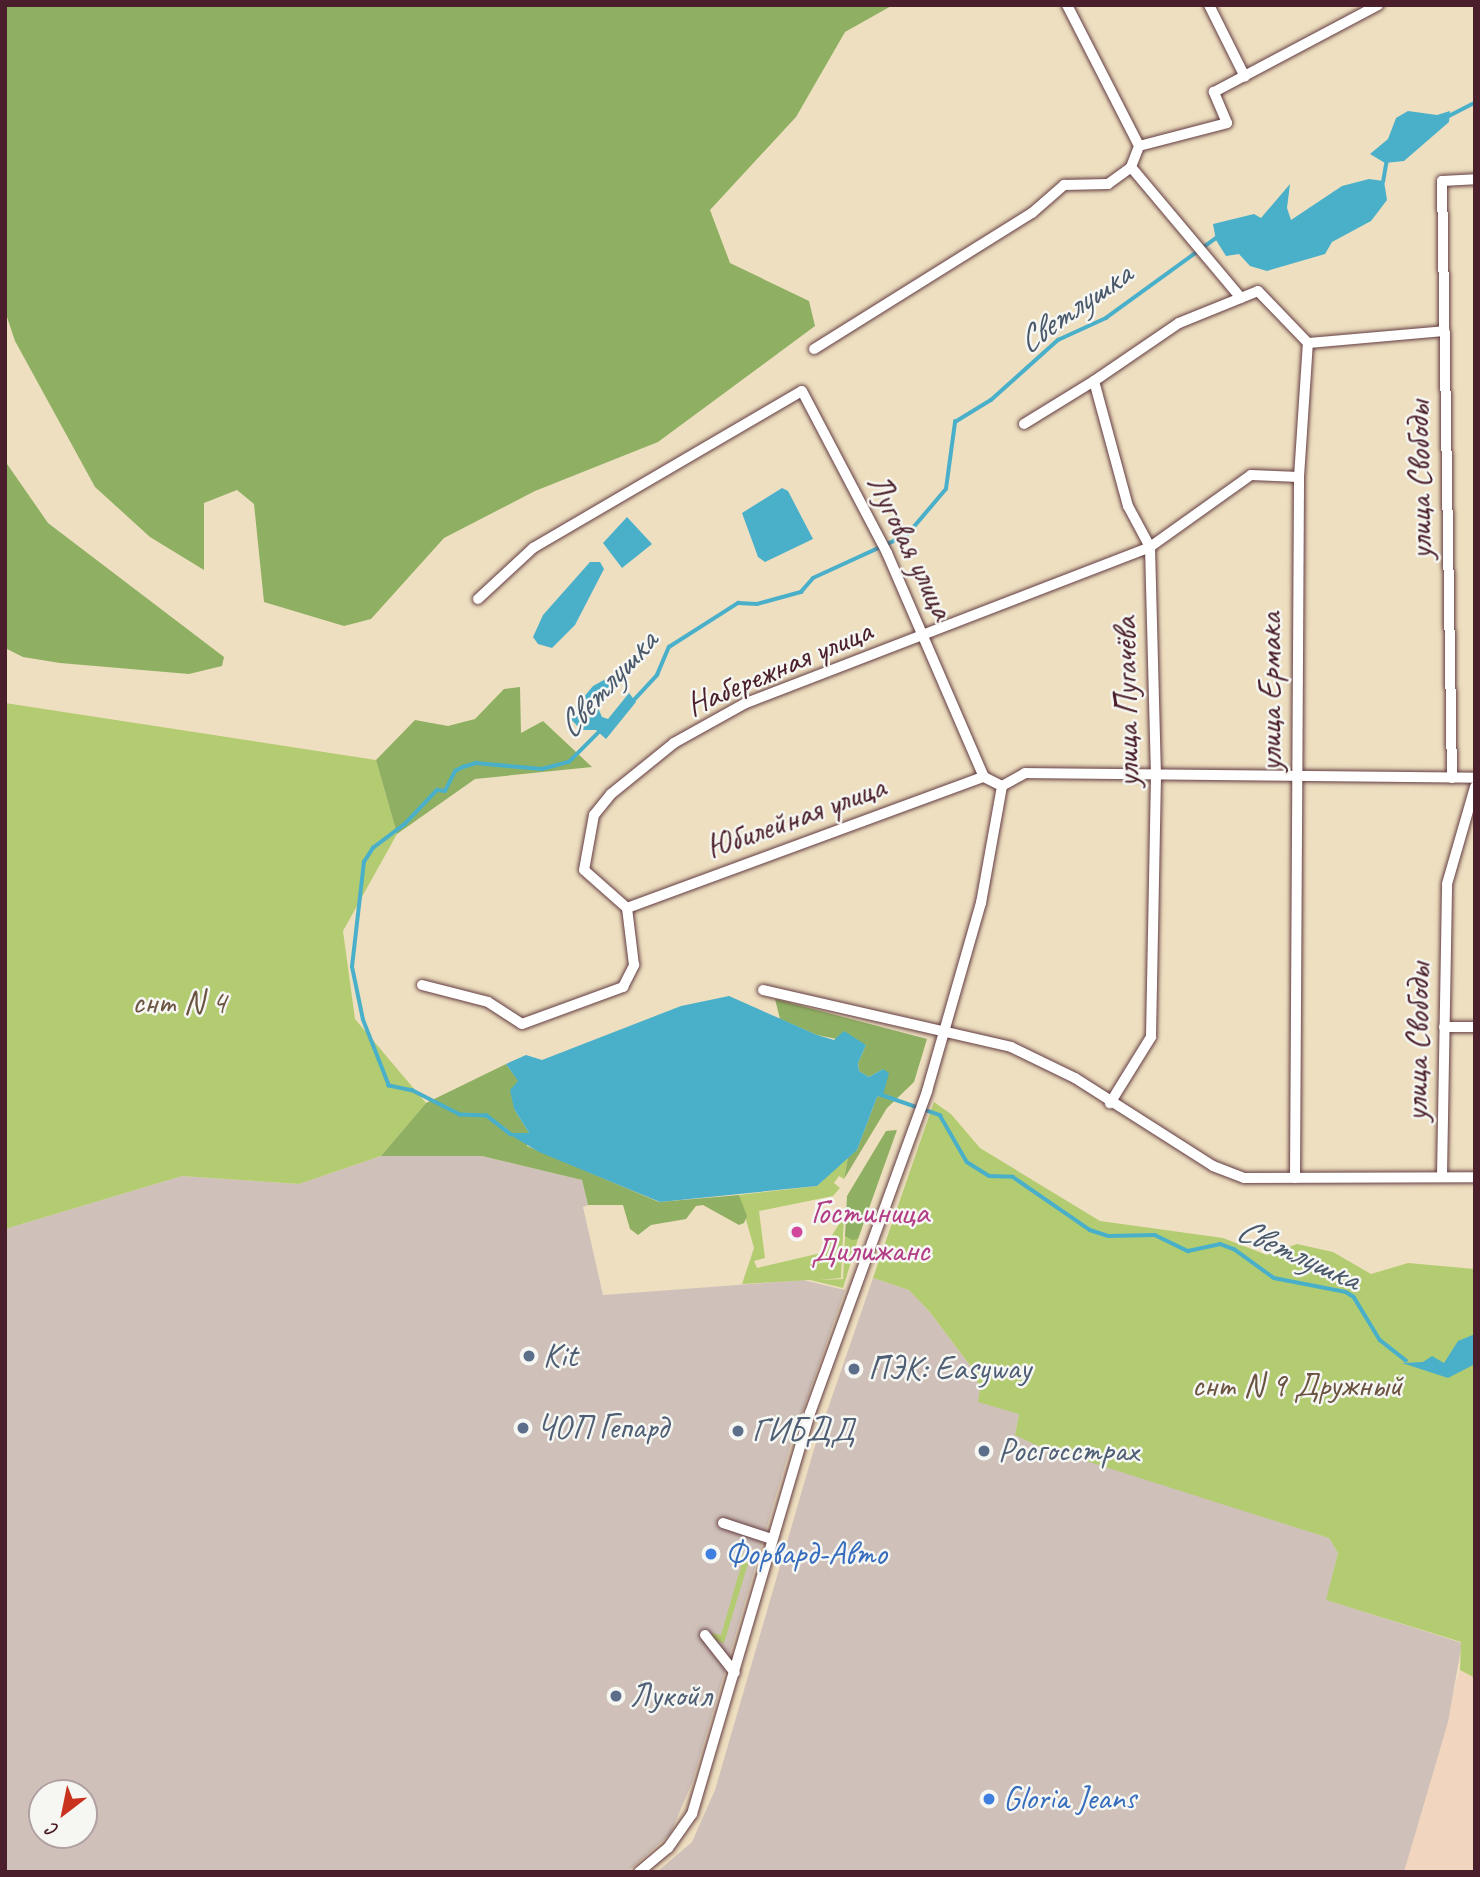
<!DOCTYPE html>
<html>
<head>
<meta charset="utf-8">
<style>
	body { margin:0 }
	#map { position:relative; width:1480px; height:1877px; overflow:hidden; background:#eedfc0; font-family:Caveat,sans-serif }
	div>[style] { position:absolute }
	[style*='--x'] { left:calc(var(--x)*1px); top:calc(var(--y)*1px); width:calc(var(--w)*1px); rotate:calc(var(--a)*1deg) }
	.built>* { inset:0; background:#f2d5be }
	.industrial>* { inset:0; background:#cfc1ba }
	.green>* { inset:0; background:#b4cc71 }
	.forest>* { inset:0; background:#8fb063 }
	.water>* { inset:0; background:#4ab0ca }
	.stream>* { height:3.5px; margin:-1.75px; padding:0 1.75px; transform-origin:1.75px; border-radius:1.75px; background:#4ab0ca }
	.roads { filter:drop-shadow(0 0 2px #633c41) drop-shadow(0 0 2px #633c41) }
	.minor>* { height:10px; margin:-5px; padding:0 5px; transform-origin:5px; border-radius:5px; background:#fff }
	.dots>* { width:19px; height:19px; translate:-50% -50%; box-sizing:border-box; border:4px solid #f6f6f2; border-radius:50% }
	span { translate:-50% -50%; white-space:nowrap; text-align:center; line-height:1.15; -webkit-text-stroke:5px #f6f6f2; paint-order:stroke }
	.street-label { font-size:33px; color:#4a1f2b }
	.park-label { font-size:33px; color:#6a5340 }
	.hotel-label { font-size:33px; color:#b23c85 }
	.left { translate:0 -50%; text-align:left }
	.service-label { font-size:33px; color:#4e5e75 }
	.shop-label { font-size:33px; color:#366cbe }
	.water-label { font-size:35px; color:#4a596b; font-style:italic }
	.frame { position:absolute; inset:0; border:7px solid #4a1f2b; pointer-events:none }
	.north { position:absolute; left:28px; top:1779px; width:70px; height:70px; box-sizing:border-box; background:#f6f6f2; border:2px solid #b1a0a2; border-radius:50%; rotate:212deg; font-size:19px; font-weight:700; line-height:28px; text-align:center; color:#4a1f2b }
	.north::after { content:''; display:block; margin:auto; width:24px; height:32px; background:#c8321e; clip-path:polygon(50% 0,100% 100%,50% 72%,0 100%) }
</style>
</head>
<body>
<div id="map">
	<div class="built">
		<i style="clip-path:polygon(1460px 1670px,1475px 1678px,1475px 1872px,1404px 1872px)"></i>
	</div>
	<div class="industrial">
		<i style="clip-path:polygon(evenodd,420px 1153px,482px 1156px,582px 1180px,588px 1205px,583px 1207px,603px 1295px,803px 1280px,845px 1290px,792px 1441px,692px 1783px,670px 1834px,627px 1872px,5px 1872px,5px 1229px,182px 1176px,299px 1184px,381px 1156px,420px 1153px,42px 1793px,84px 1793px,84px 1835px,42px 1835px,42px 1793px)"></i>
		<i style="clip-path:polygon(873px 1278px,909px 1290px,929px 1311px,972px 1368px,980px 1389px,1019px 1414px,1015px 1435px,1329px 1538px,1338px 1553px,1327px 1600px,1462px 1643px,1448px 1722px,1404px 1872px,657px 1872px,692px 1842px,715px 1790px,814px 1449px)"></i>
	</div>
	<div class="green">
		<i style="clip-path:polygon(5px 703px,376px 760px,397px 834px,343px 931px,355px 1019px,426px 1103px,381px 1156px,299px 1184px,182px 1176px,5px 1229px)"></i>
		<i style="clip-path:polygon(934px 1102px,951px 1114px,980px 1148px,1100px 1221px,1223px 1238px,1267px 1255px,1297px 1244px,1333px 1252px,1371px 1274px,1408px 1263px,1475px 1269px,1475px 1678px,1460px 1670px,1461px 1642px,1326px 1600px,1338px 1553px,1329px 1538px,1036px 1445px,1015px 1435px,1019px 1414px,978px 1402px,980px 1389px,972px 1368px,929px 1311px,909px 1290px,873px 1278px)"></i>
		<i style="clip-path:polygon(848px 1157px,844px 1179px,839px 1176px,834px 1183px,840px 1188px,833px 1196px,759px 1211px,765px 1258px,754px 1261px,757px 1268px,821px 1253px,844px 1216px,841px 1278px,819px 1280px,843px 1279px,845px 1236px,858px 1239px,843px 1288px,810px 1280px,742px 1284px,754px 1248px,739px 1195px,817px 1186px)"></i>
		<i style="clip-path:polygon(738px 1554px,750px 1557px,724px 1643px,711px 1639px,713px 1633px,721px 1635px,742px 1563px,735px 1561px)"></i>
	</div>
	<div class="forest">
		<i style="clip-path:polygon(5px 5px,893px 5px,845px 32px,796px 117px,710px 210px,730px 263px,809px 301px,815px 326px,658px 442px,535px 491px,444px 538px,371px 619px,344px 626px,264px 602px,254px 504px,237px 490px,204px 503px,204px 570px,150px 537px,95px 487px,15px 341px,5px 311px)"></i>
		<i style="clip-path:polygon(5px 461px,48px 523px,224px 657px,222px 666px,189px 674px,60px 663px,23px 657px,5px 648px)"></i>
		<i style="clip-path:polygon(520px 687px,521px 733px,543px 721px,592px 767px,475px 779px,397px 834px,376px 760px,415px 720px,448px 726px,475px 719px,504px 689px)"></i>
		<i style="clip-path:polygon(775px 999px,927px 1039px,914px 1082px,887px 1108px,844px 1179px,848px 1157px,857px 1150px,877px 1097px,883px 1095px,883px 1069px,869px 1077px,859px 1071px,858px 1063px,866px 1045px,817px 1035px,780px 1019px)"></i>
		<i style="clip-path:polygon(506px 1064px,518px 1080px,514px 1109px,529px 1133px,527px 1146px,659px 1202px,739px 1195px,747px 1216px,744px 1223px,739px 1225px,703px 1205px,696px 1206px,686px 1219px,651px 1225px,638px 1235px,630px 1229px,623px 1205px,588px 1205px,582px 1180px,482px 1156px,381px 1156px,426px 1103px)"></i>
		<i style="clip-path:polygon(897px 1130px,858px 1239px,852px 1240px,845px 1236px,847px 1196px,886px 1131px)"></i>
	</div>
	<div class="water">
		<i style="clip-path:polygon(1408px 111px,1437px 115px,1450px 111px,1449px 122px,1404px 161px,1385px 163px,1370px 154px,1388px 139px,1396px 118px)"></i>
		<i style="clip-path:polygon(1369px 179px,1384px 181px,1387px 200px,1371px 221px,1332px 242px,1325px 254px,1267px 271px,1250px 266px,1239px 254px,1226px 256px,1216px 240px,1213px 224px,1254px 214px,1261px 218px,1290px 184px,1287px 208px,1291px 220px,1342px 186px)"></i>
		<i style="clip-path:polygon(782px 488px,788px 491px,813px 539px,765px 562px,758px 557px,742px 513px)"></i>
		<i style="clip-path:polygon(627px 517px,652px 544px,622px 568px,603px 543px)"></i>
		<i style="clip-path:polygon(590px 562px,600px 562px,604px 569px,575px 625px,552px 648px,538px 644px,533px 637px,543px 615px)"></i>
		<i style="clip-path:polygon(613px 675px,620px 682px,598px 708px,602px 717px,608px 719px,629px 693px,636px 702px,606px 739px,596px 730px,581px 730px,568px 716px,593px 686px)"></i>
		<i style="clip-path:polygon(729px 996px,817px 1035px,834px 1040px,844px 1031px,866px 1045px,858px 1063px,859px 1071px,869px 1077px,883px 1069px,889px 1073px,883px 1095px,877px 1097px,857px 1150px,817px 1186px,660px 1202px,539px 1152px,507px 1133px,529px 1133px,514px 1109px,510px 1090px,518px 1081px,506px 1064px,526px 1055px,542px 1060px,681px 1006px)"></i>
		<i style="clip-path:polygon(1475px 1334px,1475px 1364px,1448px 1378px,1402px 1363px,1423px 1362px,1432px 1356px,1444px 1363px,1458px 1341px)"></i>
	</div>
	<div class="stream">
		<i style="--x:1445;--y:118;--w:34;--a:-27"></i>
		<i style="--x:1383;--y:182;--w:22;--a:-80"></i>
		<i style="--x:634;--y:700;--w:34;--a:-47"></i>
		<i style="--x:657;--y:675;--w:30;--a:-67"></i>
		<i style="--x:669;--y:647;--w:82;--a:-32.5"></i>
		<i style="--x:738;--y:603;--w:19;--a:3"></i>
		<i style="--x:757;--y:604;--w:46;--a:-15.3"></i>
		<i style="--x:801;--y:592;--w:18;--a:-49"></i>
		<i style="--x:813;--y:578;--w:103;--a:-24.6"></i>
		<i style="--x:907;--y:535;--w:60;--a:-49.7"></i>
		<i style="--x:946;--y:489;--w:68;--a:-82.3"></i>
		<i style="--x:955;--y:422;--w:42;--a:-31.4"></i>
		<i style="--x:991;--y:400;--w:90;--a:-41.8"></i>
		<i style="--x:1058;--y:340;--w:53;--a:-24.6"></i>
		<i style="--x:1106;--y:318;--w:140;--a:-36"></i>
		<i style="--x:879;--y:1094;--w:65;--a:19"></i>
		<i style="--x:940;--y:1115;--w:54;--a:60.1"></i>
		<i style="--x:967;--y:1162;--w:26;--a:32"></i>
		<i style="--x:989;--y:1176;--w:24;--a:2"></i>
		<i style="--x:1013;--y:1177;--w:93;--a:34.5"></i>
		<i style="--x:1090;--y:1230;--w:19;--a:18"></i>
		<i style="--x:1108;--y:1236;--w:47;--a:-1.2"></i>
		<i style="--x:1155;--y:1235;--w:37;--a:26"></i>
		<i style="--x:1188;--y:1251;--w:33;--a:-12"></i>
		<i style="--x:1220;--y:1244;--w:15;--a:20"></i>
		<i style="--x:1234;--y:1249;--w:49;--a:35.9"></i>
		<i style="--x:1274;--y:1278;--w:73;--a:11"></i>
		<i style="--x:1346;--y:1292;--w:9;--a:32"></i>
		<i style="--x:1354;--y:1297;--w:50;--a:58.8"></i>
		<i style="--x:1380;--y:1340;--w:33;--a:38"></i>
		<i style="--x:511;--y:1135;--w:31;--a:-142"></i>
		<i style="--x:487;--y:1116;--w:27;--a:-178"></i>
		<i style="--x:460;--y:1115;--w:53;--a:-152.9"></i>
		<i style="--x:413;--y:1091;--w:25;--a:-168"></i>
		<i style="--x:389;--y:1086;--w:71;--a:-111.5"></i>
		<i style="--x:363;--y:1020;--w:54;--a:-101.7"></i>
		<i style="--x:352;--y:967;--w:106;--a:-83.5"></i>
		<i style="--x:364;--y:862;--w:17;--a:-57"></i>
		<i style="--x:373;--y:848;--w:39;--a:-37"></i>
		<i style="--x:404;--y:825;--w:48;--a:-46.7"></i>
		<i style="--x:437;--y:790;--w:8;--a:7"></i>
		<i style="--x:445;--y:791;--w:22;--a:-63"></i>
		<i style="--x:455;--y:771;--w:9;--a:-27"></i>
		<i style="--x:463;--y:767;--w:14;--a:-17"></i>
		<i style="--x:476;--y:763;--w:66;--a:5.2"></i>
		<i style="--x:542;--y:769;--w:28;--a:-15"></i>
		<i style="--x:569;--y:762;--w:44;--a:-45"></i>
	</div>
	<div class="roads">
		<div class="minor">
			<i style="--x:1067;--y:5;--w:158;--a:62.9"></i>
			<i style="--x:1209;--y:5;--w:80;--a:63.4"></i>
			<i style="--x:1131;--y:167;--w:171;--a:50"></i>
			<i style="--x:814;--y:349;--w:257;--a:-32"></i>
			<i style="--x:1032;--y:213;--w:43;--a:-41.2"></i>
			<i style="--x:1064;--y:185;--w:44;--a:-1.3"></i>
			<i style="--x:1108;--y:184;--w:29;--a:-36"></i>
			<i style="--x:1131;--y:167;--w:22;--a:-69"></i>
			<i style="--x:1139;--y:146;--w:91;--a:-14.6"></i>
			<i style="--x:1227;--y:123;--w:34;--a:-113"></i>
			<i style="--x:1214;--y:92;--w:186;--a:-27.9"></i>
			<i style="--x:1094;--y:381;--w:103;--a:-34.3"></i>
			<i style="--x:1179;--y:323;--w:85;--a:-22.1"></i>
			<i style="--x:1258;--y:291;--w:72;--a:46.1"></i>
			<i style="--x:1024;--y:424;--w:82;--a:-31.6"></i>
			<i style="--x:1094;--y:381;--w:130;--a:74.8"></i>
			<i style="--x:1128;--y:506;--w:47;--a:61.8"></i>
			<i style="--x:1150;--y:547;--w:229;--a:88.5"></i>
			<i style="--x:1156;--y:776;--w:261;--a:91.1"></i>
			<i style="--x:1151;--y:1037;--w:78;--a:121.8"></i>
			<i style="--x:478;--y:599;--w:75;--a:-42.8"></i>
			<i style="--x:533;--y:548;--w:311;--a:-30.3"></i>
			<i style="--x:802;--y:391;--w:183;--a:62.3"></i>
			<i style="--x:887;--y:553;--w:244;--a:66.6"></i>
			<i style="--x:984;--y:777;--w:20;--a:27"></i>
			<i style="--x:1452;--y:778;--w:597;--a:-90.96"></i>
			<i style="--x:1442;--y:181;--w:33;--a:-3"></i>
			<i style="--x:1002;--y:786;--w:26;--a:-29"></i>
			<i style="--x:1025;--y:773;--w:450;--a:0.6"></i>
			<i style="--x:627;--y:908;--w:380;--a:-20.2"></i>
			<i style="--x:422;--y:985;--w:68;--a:14.4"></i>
			<i style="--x:488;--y:1002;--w:40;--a:32.9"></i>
			<i style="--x:522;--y:1024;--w:108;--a:-20.1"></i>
			<i style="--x:623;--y:987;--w:25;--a:-63"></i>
			<i style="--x:634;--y:965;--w:57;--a:-97"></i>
			<i style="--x:627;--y:908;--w:57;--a:-138.5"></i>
			<i style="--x:584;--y:870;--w:56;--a:-79.7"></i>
			<i style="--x:594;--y:815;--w:27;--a:-51"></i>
			<i style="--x:611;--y:794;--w:81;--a:-39"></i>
			<i style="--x:674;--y:743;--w:82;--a:-29.1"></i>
			<i style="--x:746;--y:703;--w:433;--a:-21.1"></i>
			<i style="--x:1150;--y:547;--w:124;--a:-35.5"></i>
			<i style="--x:1251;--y:475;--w:48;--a:2.4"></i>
			<i style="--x:763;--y:990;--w:254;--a:12.9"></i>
			<i style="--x:1011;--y:1047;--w:71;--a:25.8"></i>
			<i style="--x:1075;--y:1078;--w:164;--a:32.5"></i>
			<i style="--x:1213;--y:1166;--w:33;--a:21"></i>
			<i style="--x:1244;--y:1178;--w:231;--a:-0.2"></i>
			<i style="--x:1444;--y:1027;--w:31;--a:0"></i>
			<i style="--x:1442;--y:1176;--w:292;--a:-89"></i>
			<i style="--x:1447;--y:884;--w:101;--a:-73.9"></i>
			<i style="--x:1295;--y:1178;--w:701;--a:-89.67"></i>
			<i style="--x:1299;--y:477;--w:134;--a:-86.2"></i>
			<i style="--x:1308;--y:343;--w:137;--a:-5"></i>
			<i style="--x:723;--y:1523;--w:52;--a:18.1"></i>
			<i style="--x:705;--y:1635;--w:48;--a:51.7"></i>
			<i style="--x:639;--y:1872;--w:38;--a:-40"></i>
			<i style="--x:668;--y:1848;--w:42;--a:-54.8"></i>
			<i style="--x:692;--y:1814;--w:418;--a:-73.6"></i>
			<i style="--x:810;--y:1413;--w:343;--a:-70"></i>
			<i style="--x:927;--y:1091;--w:196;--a:-74"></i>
			<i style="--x:981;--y:903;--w:119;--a:-79.8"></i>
		</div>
	</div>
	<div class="dots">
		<i style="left:797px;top:1232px;background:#d1479c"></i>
		<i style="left:529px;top:1356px;background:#5c6f8a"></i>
		<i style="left:854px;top:1369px;background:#5c6f8a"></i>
		<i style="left:523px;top:1428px;background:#5c6f8a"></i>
		<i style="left:738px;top:1431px;background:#5c6f8a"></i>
		<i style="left:984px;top:1451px;background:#5c6f8a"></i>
		<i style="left:711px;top:1554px;background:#3f7fe0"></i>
		<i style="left:616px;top:1696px;background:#5c6f8a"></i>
		<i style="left:989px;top:1799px;background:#3f7fe0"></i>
	</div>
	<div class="street-label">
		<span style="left:1420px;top:480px;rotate:-91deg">улица Свободы</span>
		<span style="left:910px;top:547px;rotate:64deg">Луговая улица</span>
		<span style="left:779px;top:668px;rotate:-23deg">Набережная улица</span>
		<span style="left:1271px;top:692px;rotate:-90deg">улица Ермака</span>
		<span style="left:1127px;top:702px;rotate:-91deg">улица Пугачёва</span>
		<span style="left:796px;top:818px;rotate:-20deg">Юбилейная улица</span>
		<span style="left:1418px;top:1042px;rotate:-89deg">улица Свободы</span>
	</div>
	<div class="park-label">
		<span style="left:179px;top:1003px">снт N 4</span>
		<span style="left:1297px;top:1386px">снт N 9 Дружный</span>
	</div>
	<div class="hotel-label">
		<span class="left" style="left:811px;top:1232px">Гостиница<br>Дилижанс</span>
	</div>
	<div class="service-label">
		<span class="left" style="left:543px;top:1356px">Kit</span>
		<span class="left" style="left:868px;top:1369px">ПЭК: Easyway</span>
		<span class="left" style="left:537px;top:1428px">ЧОП Гепард</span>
		<span class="left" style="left:752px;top:1431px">ГИБДД</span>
		<span class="left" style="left:998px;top:1451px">Росгосстрах</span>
		<span class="left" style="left:630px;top:1696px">Лукойл</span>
	</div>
	<div class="shop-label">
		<span class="left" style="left:725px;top:1554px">Форвард-Авто</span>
		<span class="left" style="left:1003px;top:1799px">Gloria Jeans</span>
	</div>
	<div class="water-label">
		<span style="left:1074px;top:308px;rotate:-35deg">Светлушка</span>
		<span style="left:607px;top:684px;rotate:-48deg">Светлушка</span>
		<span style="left:1298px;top:1254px;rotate:24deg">Светлушка</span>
	</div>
	<div class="frame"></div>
	<div class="north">С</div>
</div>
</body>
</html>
